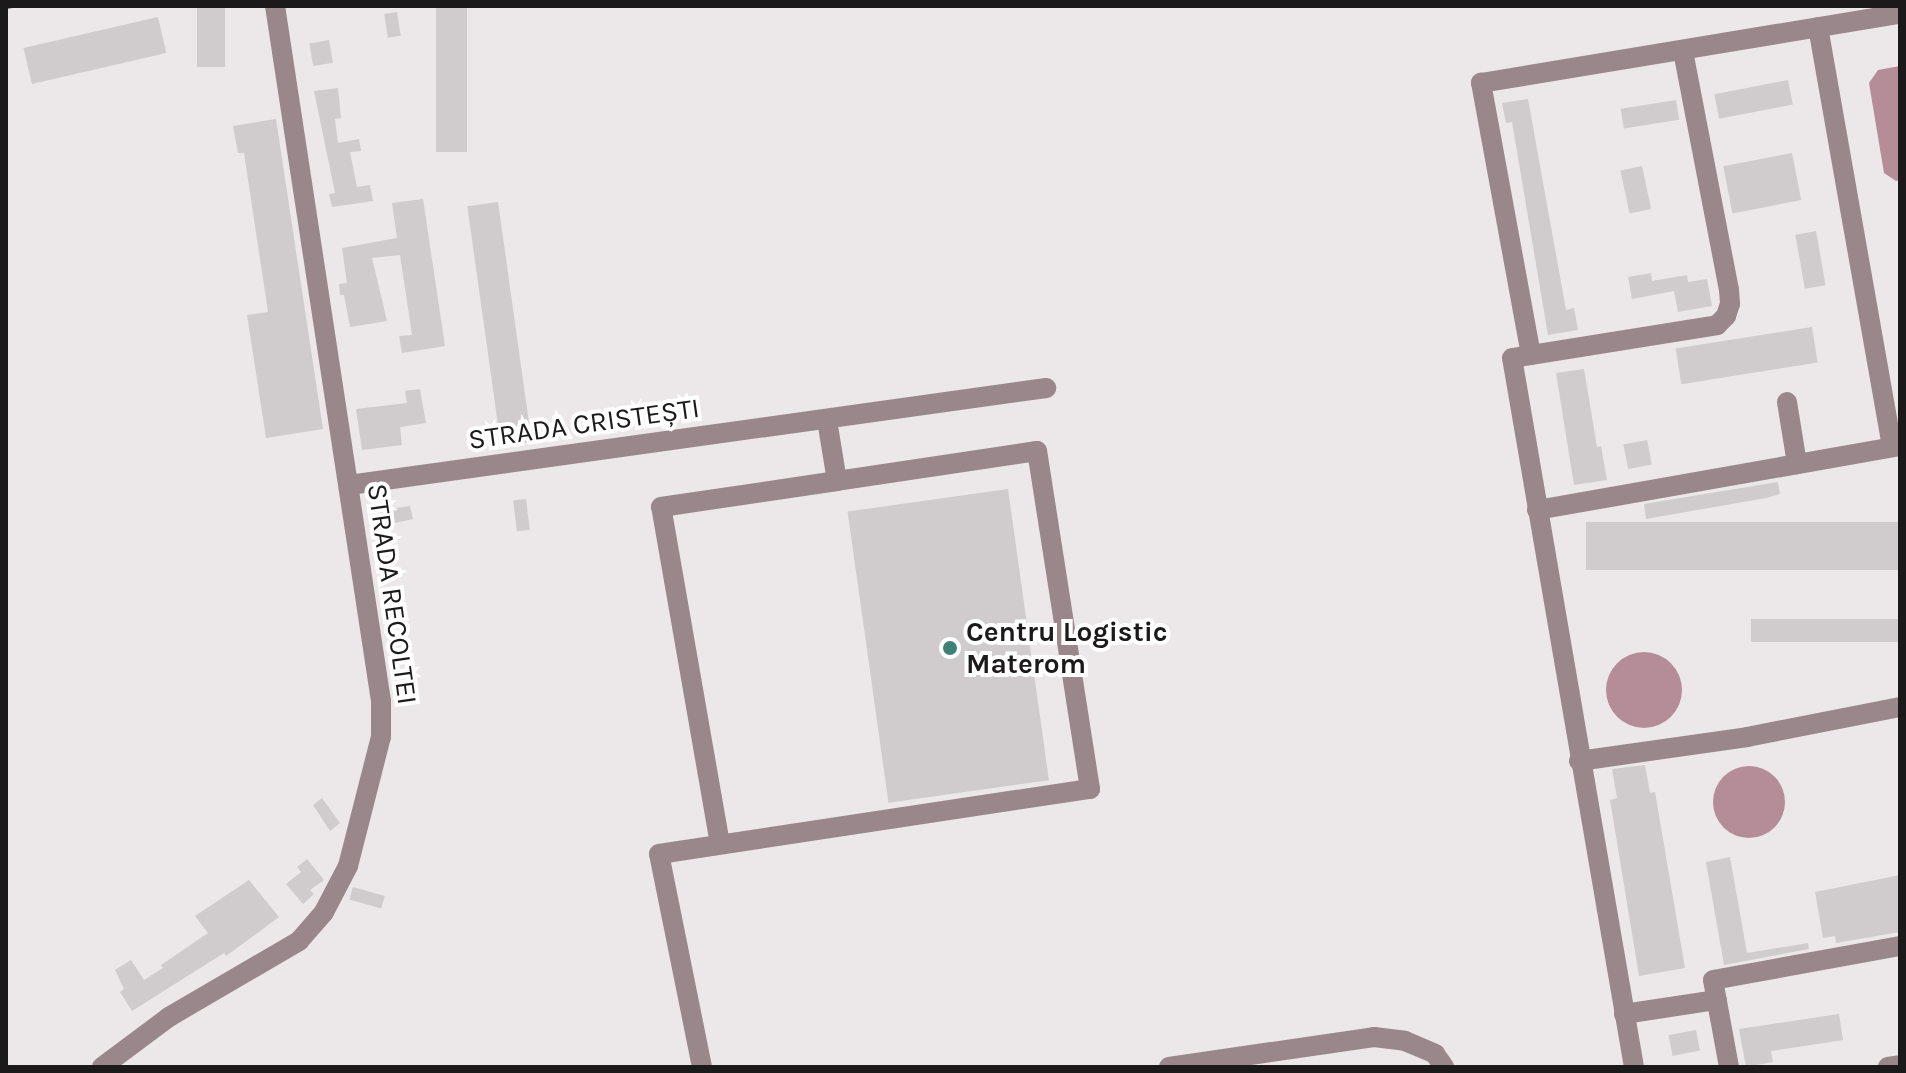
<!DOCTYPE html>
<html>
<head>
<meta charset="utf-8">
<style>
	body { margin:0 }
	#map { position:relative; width:1906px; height:1073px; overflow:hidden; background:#ece7e8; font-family:Karla,sans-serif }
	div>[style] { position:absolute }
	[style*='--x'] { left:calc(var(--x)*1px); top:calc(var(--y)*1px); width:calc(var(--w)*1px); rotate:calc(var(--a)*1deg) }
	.water>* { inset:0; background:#b58d98 }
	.round { border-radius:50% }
	.building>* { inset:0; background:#d0cbcc; transform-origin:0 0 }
	.minor>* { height:20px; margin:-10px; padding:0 10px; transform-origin:10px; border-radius:10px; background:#99878b }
	.rail>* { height:4px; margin-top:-2px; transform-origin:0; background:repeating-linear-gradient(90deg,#3d3b3b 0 14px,transparent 0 28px) }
	.dots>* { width:22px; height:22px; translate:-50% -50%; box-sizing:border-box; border:4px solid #fff; border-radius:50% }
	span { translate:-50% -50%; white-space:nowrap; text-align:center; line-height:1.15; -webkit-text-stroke:8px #fff; paint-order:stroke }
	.street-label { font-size:28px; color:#1b1919 }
	.poi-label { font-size:28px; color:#1b1919; font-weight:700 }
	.left { translate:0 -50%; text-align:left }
	.frame { position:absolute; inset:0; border:8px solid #1b1919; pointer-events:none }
</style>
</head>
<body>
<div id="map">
	<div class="water">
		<i style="clip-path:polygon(1900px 66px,1900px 180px,1896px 181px,1884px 173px,1869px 83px,1878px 70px)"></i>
		<i class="round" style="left:1606px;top:652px;width:76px;height:76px"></i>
		<i class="round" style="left:1713px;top:766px;width:72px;height:72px"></i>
	</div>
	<div class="building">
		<i style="left:197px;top:6px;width:28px;height:61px"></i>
		<i style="left:436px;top:6px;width:31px;height:146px"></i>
		<i style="left:397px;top:12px;width:24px;height:13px;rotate:81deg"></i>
		<i style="left:158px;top:17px;width:37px;height:138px;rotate:77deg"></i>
		<i style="left:329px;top:40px;width:23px;height:20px;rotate:80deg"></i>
		<i style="left:1788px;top:80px;width:25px;height:75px;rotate:79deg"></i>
		<i style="clip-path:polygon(338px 88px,341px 118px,335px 119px,338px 143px,359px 139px,361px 151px,350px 152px,357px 187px,370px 185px,373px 201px,332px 207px,329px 194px,335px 193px,314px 91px)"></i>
		<i style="clip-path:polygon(1528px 99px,1566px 310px,1574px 308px,1578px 330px,1548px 335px,1512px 122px,1506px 123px,1502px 103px)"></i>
		<i style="left:1676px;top:100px;width:20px;height:56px;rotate:81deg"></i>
		<i style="clip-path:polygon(276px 119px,323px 429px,266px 438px,247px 315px,268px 312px,244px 153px,238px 153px,233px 126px)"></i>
		<i style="left:1792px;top:153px;width:48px;height:70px;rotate:79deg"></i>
		<i style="left:1642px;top:166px;width:44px;height:22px;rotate:78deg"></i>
		<i style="clip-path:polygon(423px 199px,445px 346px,402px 353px,399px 336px,412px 335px,400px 255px,372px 258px,387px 321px,350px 327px,344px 295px,340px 295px,339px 284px,347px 283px,342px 248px,397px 238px,392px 203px)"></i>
		<i style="left:498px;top:202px;width:242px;height:31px;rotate:82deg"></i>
		<i style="left:1816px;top:231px;width:55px;height:21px;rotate:80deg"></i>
		<i style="clip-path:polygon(1651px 273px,1652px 281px,1687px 275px,1688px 282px,1707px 279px,1712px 306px,1678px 312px,1674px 291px,1632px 299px,1628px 277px)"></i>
		<i style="left:1812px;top:327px;width:36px;height:138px;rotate:81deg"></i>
		<i style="clip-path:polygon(1584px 369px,1597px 447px,1601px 446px,1607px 480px,1574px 485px,1556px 373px)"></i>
		<i style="clip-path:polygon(420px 389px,426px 423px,400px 427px,402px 445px,362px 450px,356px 409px,407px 403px,405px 391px)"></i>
		<i style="left:1647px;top:440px;width:25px;height:24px;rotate:79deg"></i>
		<i style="clip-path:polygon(1778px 482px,1780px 494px,1766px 498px,1646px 519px,1644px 504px)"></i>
		<i style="left:1008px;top:489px;width:294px;height:162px;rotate:82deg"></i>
		<i style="left:526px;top:499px;width:31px;height:13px;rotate:83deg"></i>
		<i style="clip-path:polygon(389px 502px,391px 509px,410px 506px,413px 519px,381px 526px,377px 504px)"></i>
		<i style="left:1900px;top:522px;width:48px;height:314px;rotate:90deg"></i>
		<i style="left:1900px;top:619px;width:23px;height:149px;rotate:90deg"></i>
		<i style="clip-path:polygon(1645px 765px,1650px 793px,1655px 792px,1685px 968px,1639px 976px,1610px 800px,1617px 798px,1612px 769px)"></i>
		<i style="clip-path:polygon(322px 798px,340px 823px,330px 831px,313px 805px)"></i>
		<i style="clip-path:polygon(1730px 857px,1747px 953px,1808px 943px,1809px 949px,1724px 965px,1706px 862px)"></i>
		<i style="clip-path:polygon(307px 859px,324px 880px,310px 890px,314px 894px,303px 904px,286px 884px,301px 872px,297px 867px)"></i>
		<i style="clip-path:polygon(1900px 875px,1900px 932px,1836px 943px,1835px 936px,1823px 938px,1815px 892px)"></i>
		<i style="clip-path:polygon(249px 880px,279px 917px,226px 956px,224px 953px,132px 1011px,120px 992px,124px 989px,115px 970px,131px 960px,144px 980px,163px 968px,161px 965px,208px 933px,195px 916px)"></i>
		<i style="left:353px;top:887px;width:33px;height:13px;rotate:16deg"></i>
		<i style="clip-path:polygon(1839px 1014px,1843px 1040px,1771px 1051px,1773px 1062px,1746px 1067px,1739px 1029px)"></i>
		<i style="left:1696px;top:1030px;width:21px;height:28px;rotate:79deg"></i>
	</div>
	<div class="minor">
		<i style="--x:1818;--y:27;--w:426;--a:80"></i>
		<i style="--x:1531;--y:355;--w:277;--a:-100.4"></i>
		<i style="--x:1481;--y:83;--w:425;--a:-9.4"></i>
		<i style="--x:1787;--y:402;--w:63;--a:80.8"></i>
		<i style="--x:349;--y:485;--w:704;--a:-7.92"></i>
		<i style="--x:1537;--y:510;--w:369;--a:-10"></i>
		<i style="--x:1579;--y:761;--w:170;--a:-8.1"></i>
		<i style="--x:1747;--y:737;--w:156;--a:-11.1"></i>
		<i style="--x:720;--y:844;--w:342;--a:-99.9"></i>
		<i style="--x:661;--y:507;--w:178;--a:-8.4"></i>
		<i style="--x:1624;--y:1014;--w:94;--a:-8.6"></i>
		<i style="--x:102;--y:1067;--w:84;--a:-36.7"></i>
		<i style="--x:169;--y:1017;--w:151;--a:-30.3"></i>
		<i style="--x:299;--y:941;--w:38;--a:-49"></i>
		<i style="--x:324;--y:912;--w:52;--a:-62.4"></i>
		<i style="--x:348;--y:866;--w:133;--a:-75.7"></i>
		<i style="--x:381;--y:737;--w:36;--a:-90"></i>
		<i style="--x:381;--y:701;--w:703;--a:-98.67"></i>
		<i style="--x:702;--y:1067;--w:217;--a:-101.4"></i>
		<i style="--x:659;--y:854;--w:436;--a:-8.6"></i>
		<i style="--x:1090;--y:789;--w:342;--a:-98.9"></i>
		<i style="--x:1037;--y:451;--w:202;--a:171.5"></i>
		<i style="--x:837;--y:481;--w:62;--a:-99.3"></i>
		<i style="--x:1169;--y:1067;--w:207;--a:-8.3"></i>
		<i style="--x:1374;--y:1037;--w:31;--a:7"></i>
		<i style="--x:1405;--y:1041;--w:33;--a:23"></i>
		<i style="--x:1435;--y:1054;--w:16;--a:55"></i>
		<i style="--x:1634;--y:1067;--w:719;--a:-99.76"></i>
		<i style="--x:1512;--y:358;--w:208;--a:-9.1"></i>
		<i style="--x:1717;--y:325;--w:13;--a:-45"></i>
		<i style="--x:1726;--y:316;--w:13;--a:-72"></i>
		<i style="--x:1730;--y:304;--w:14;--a:-94"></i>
		<i style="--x:1729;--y:290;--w:244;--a:-100.9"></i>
		<i style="--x:1729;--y:1067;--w:88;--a:-100.4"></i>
		<i style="--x:1713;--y:980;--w:190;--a:-10.3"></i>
		<i style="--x:1888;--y:1067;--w:12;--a:-9"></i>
	</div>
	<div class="rail">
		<i style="--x:6;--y:7;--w:6;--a:-9"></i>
	</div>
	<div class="dots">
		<i style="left:950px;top:648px;background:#3e8277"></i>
	</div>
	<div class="street-label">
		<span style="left:584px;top:424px;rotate:-8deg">STRADA CRISTEȘTI</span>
		<span style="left:392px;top:594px;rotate:82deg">STRADA RECOLTEI</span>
	</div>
	<div class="poi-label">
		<span class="left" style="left:966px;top:648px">Centru Logistic<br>Materom</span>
	</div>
	<div class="frame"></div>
</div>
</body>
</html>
